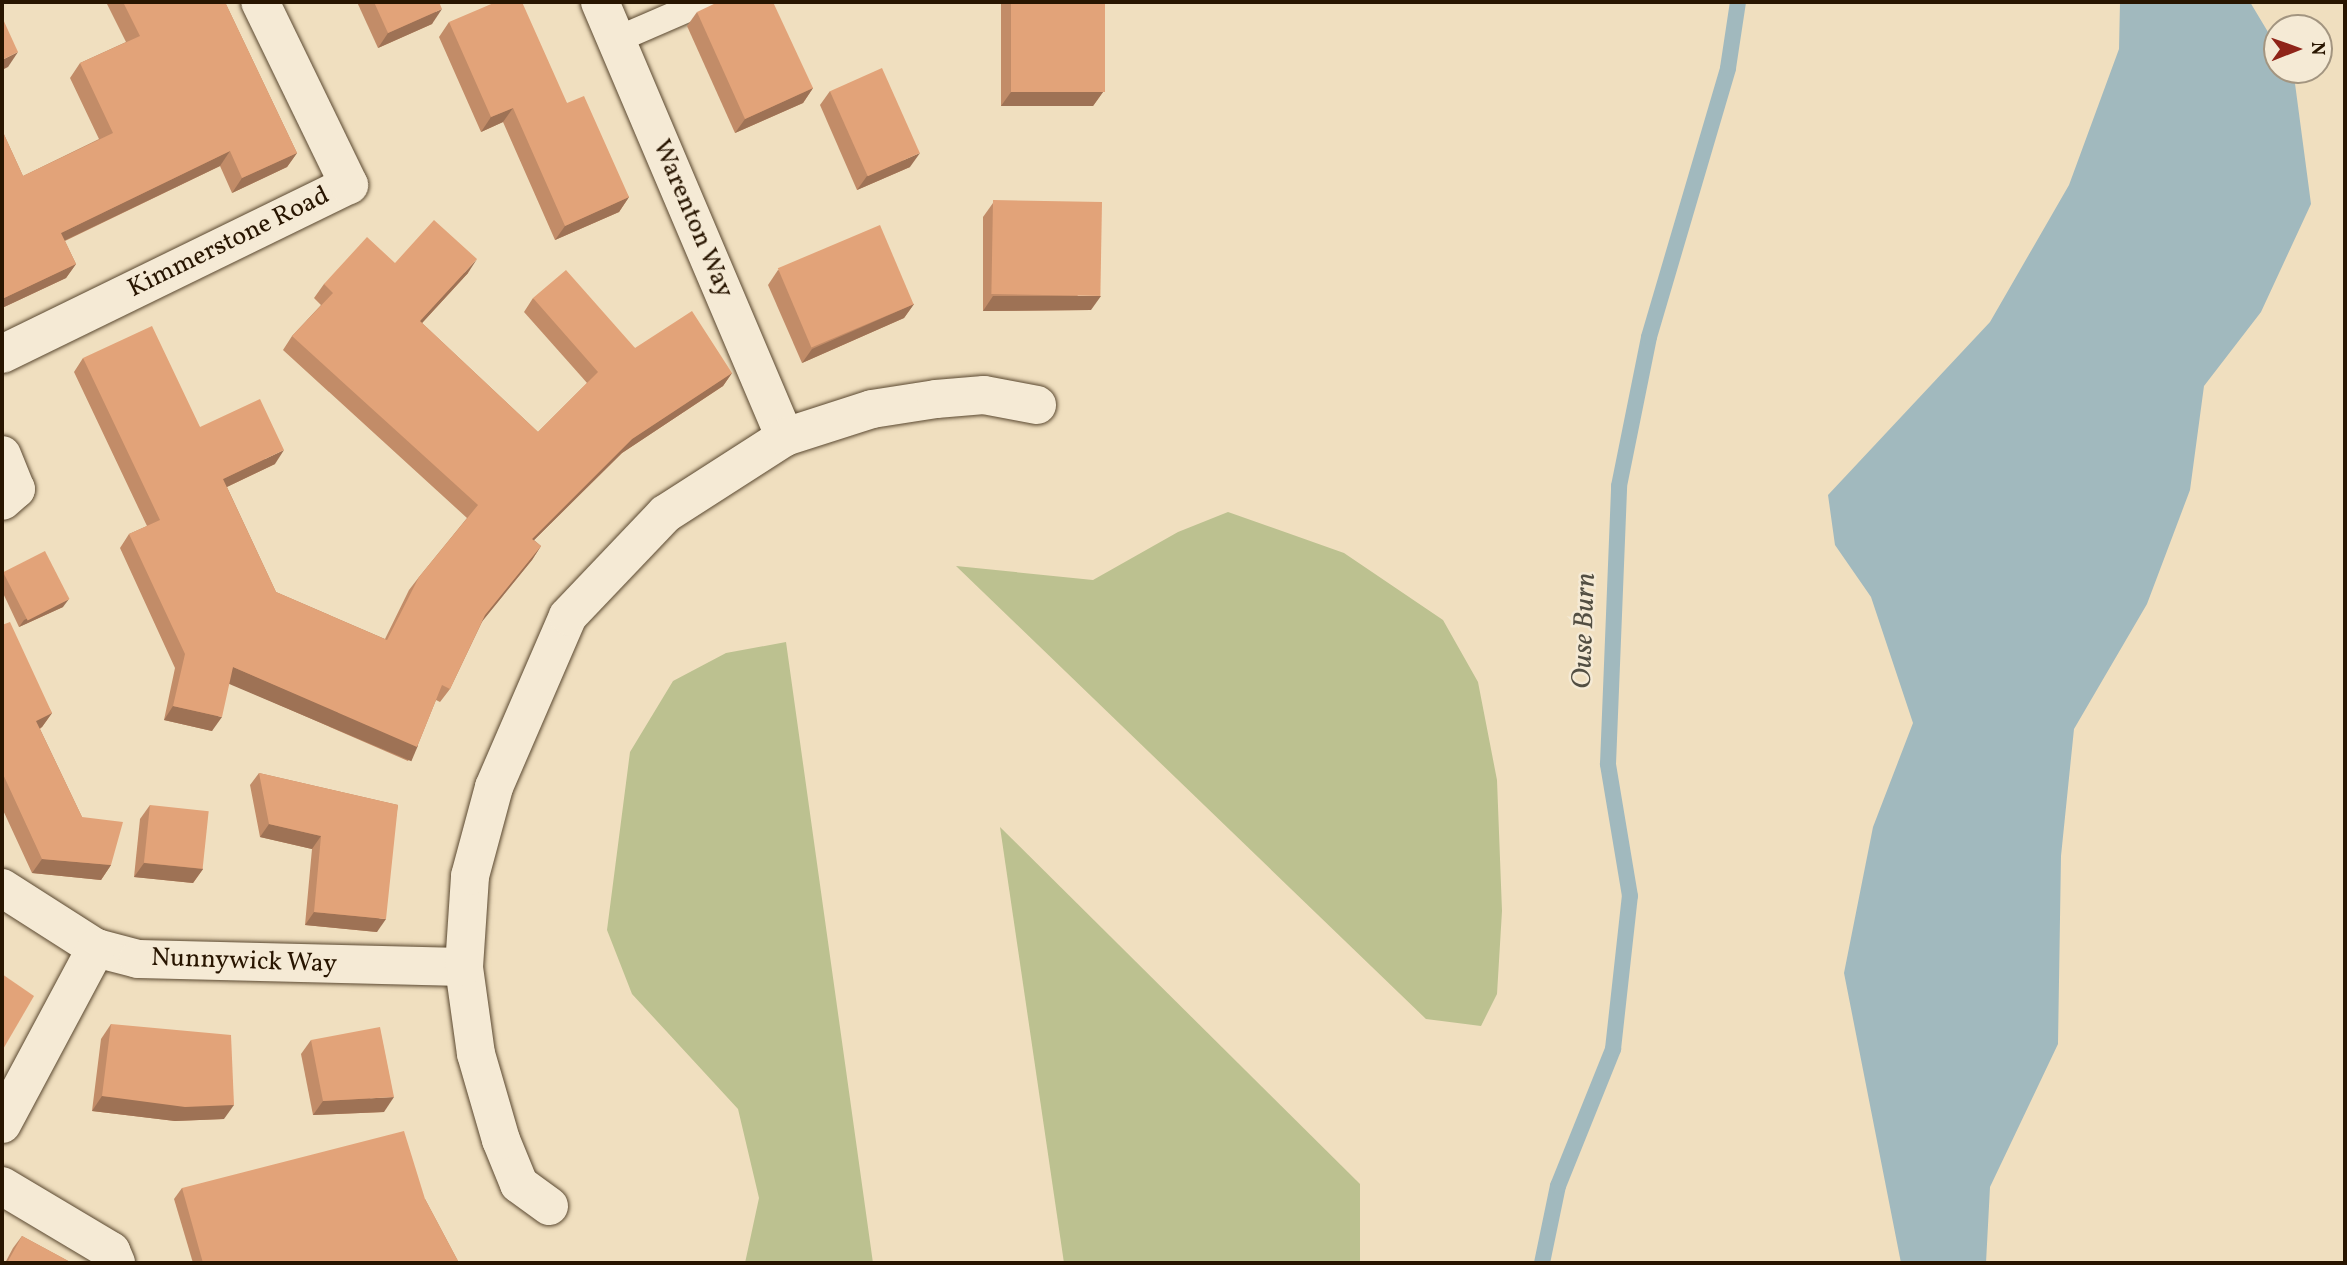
<!DOCTYPE html>
<html>
<head>
<meta charset="utf-8">
<style>
	body { margin:0 }
	#map { position:relative; width:2347px; height:1265px; overflow:hidden; background:#f0dfbf; font-family:Vollkorn,serif }
	div>[style] { position:absolute }
	[style*='--x'] { left:calc(var(--x)*1px); top:calc(var(--y)*1px); width:calc(var(--w)*1px); rotate:calc(var(--a)*1deg) }
	.green>* { inset:0; background:#bcc190 }
	.water>* { inset:0; background:#a1b9be }
	.stream>* { height:16px; margin:-8px; padding:0 8px; transform-origin:8px; border-radius:8px; background:#a1b9be }
	.roads { filter:drop-shadow(0 0 2px #5a4830) drop-shadow(0 0 2px #5a4830) }
	.lane>* { height:26px; margin:-13px; padding:0 13px; transform-origin:13px; border-radius:13px; background:#f5ead5 }
	.street>* { height:38px; margin:-19px; padding:0 19px; transform-origin:19px; border-radius:19px; background:#f5ead5 }
	.wall>* { inset:0; background:#c28c68 }
	.shaded-wall>* { inset:0; background:#9e7255; transform-origin:0 0 }
	.building>* { inset:0; background:#e2a379; transform-origin:0 0 }
	span { translate:-50% -50%; white-space:nowrap; text-align:center; line-height:1.15; -webkit-text-stroke:5px #f5ead5; paint-order:stroke }
	.street-label { font-size:26px; color:#281500 }
	.water-label { font-size:28px; color:#524e42; font-style:italic }
	.frame { position:absolute; inset:0; border:4px solid #281500; pointer-events:none }
	.north { position:absolute; left:2263px; top:14px; width:70px; height:70px; box-sizing:border-box; background:#f5ead5; border:2px solid #a39580; border-radius:50%; rotate:89deg; font-size:19px; font-weight:700; line-height:28px; text-align:center; color:#281500 }
	.north::after { content:''; display:block; margin:auto; width:24px; height:32px; background:#8f2418; clip-path:polygon(50% 0,100% 100%,50% 72%,0 100%) }
</style>
</head>
<body>
<div id="map">
	<div class="green">
		<i style="clip-path:polygon(1228px 512px,1344px 553px,1443px 620px,1478px 682px,1497px 780px,1502px 911px,1497px 994px,1481px 1026px,1426px 1019px,956px 566px,1093px 580px,1178px 532px)"></i>
		<i style="clip-path:polygon(786px 642px,873px 1263px,745px 1263px,759px 1198px,738px 1109px,632px 994px,607px 930px,630px 752px,673px 681px,726px 653px)"></i>
		<i style="clip-path:polygon(1000px 827px,1360px 1184px,1360px 1263px,1064px 1263px)"></i>
	</div>
	<div class="water">
		<i style="clip-path:polygon(2120px 2px,2250px 2px,2277px 47px,2277px 70px,2294px 76px,2311px 204px,2261px 312px,2204px 386px,2190px 490px,2147px 604px,2074px 729px,2061px 856px,2058px 1044px,1990px 1187px,1986px 1263px,1901px 1263px,1844px 973px,1873px 827px,1913px 723px,1871px 597px,1835px 545px,1828px 495px,1990px 322px,2069px 185px,2119px 49px)"></i>
	</div>
	<div class="stream">
		<i style="--x:1542;--y:1263;--w:79;--a:-78.3"></i>
		<i style="--x:1558;--y:1186;--w:148;--a:-68.1"></i>
		<i style="--x:1613;--y:1049;--w:154;--a:-83.7"></i>
		<i style="--x:1630;--y:896;--w:134;--a:-99.5"></i>
		<i style="--x:1608;--y:764;--w:278;--a:-87.7"></i>
		<i style="--x:1619;--y:486;--w:152;--a:-78.6"></i>
		<i style="--x:1649;--y:337;--w:280;--a:-73.6"></i>
		<i style="--x:1728;--y:68;--w:67;--a:-81.4"></i>
	</div>
	<div class="roads">
		<div class="lane">
			<i style="--x:616;--y:40;--w:96;--a:-23.4"></i>
		</div>
		<div class="street">
			<i style="--x:600;--y:2;--w:473;--a:67"></i>
			<i style="--x:2;--y:354;--w:386;--a:-26"></i>
			<i style="--x:349;--y:185;--w:203;--a:-115.9"></i>
			<i style="--x:2;--y:455;--w:37;--a:68"></i>
			<i style="--x:16;--y:489;--w:18;--a:139"></i>
			<i style="--x:2;--y:888;--w:112;--a:32.6"></i>
			<i style="--x:96;--y:948;--w:43;--a:14.7"></i>
			<i style="--x:138;--y:959;--w:326;--a:1.4"></i>
			<i style="--x:2;--y:1124;--w:200;--a:-61.9"></i>
			<i style="--x:2;--y:1186;--w:127;--a:30.8"></i>
			<i style="--x:111;--y:1251;--w:13;--a:67"></i>
			<i style="--x:549;--y:1206;--w:37;--a:-144"></i>
			<i style="--x:519;--y:1184;--w:48;--a:-112.2"></i>
			<i style="--x:501;--y:1140;--w:90;--a:-106.2"></i>
			<i style="--x:476;--y:1054;--w:88;--a:-97.9"></i>
			<i style="--x:464;--y:967;--w:91;--a:-86.2"></i>
			<i style="--x:470;--y:876;--w:92;--a:-74.9"></i>
			<i style="--x:494;--y:787;--w:186;--a:-66.6"></i>
			<i style="--x:568;--y:616;--w:141;--a:-46.4"></i>
			<i style="--x:665;--y:514;--w:143;--a:-32.7"></i>
			<i style="--x:785;--y:437;--w:91;--a:-17.8"></i>
			<i style="--x:872;--y:409;--w:65;--a:-8.9"></i>
			<i style="--x:936;--y:399;--w:48;--a:-4.8"></i>
			<i style="--x:984;--y:395;--w:54;--a:10.7"></i>
		</div>
	</div>
	<div class="wall">
		<i style="clip-path:polygon(106px 2px,225px 2px,297px 153px,287px 167px,232px 193px,220px 166px,65px 241px,76px 264px,66px 278px,2px 308px,2px 130px,23px 176px,99px 139px,70px 78px,80px 63px,126px 42px)"></i>
		<i style="clip-path:polygon(357px 2px,439px 2px,432px 24px,378px 48px)"></i>
		<i style="clip-path:polygon(1001px 2px,1105px 2px,1103px 92px,1093px 106px,1001px 106px)"></i>
		<i style="clip-path:polygon(697px 12px,813px 88px,803px 103px,735px 133px,687px 26px)"></i>
		<i style="clip-path:polygon(449px 22px,567px 103px,629px 197px,619px 212px,555px 240px,503px 122px,481px 132px,439px 37px)"></i>
		<i style="clip-path:polygon(830px 91px,910px 167px,857px 190px,820px 105px)"></i>
		<i style="clip-path:polygon(993px 203px,1091px 310px,983px 311px,983px 217px)"></i>
		<i style="clip-path:polygon(395px 263px,468px 273px,422px 323px,538px 432px,587px 383px,524px 312px,533px 298px,635px 348px,732px 373px,723px 386px,622px 453px,534px 540px,541px 546px,532px 560px,483px 620px,450px 689px,440px 702px,436px 700px,417px 747px,408px 761px,229px 683px,212px 731px,164px 720px,175px 668px,120px 548px,129px 534px,147px 526px,74px 372px,83px 358px,200px 427px,275px 464px,227px 487px,276px 592px,385px 639px,409px 590px,419px 577px,467px 518px,283px 350px,292px 336px,321px 305px,314px 298px,324px 284px)"></i>
		<i style="clip-path:polygon(778px 270px,914px 304px,904px 318px,802px 363px,768px 285px)"></i>
		<i style="clip-path:polygon(2px 571px,63px 607px,19px 627px,2px 591px)"></i>
		<i style="clip-path:polygon(2px 625px,52px 713px,42px 727px,40px 729px,82px 817px,111px 865px,101px 880px,32px 873px,2px 808px)"></i>
		<i style="clip-path:polygon(259px 773px,398px 805px,377px 932px,305px 925px,312px 849px,260px 837px,250px 785px)"></i>
		<i style="clip-path:polygon(150px 805px,203px 869px,193px 883px,134px 877px,140px 819px)"></i>
		<i style="clip-path:polygon(111px 1024px,224px 1119px,175px 1121px,92px 1111px,101px 1039px)"></i>
		<i style="clip-path:polygon(311px 1040px,384px 1112px,313px 1115px,301px 1054px)"></i>
		<i style="clip-path:polygon(182px 1188px,425px 1199px,459px 1263px,193px 1263px,174px 1199px)"></i>
		<i style="clip-path:polygon(22px 1236px,72px 1263px,5px 1263px,13px 1248px)"></i>
	</div>
	<div class="shaded-wall">
		<i style="clip-path:polygon(442px 9px,432px 24px,378px 48px,388px 33px)"></i>
		<i style="clip-path:polygon(18px 52px,8px 67px,2px 70px,2px 60px)"></i>
		<i style="clip-path:polygon(813px 88px,803px 103px,735px 133px,745px 119px)"></i>
		<i style="clip-path:polygon(1011px 92px,1103px 92px,1093px 106px,1001px 106px)"></i>
		<i style="clip-path:polygon(513px 108px,503px 122px,481px 132px,491px 117px)"></i>
		<i style="clip-path:polygon(230px 151px,220px 166px,51px 247px,61px 233px)"></i>
		<i style="clip-path:polygon(297px 153px,287px 167px,232px 193px,242px 178px)"></i>
		<i style="clip-path:polygon(920px 153px,910px 167px,857px 190px,867px 176px)"></i>
		<i style="clip-path:polygon(629px 197px,619px 212px,555px 240px,565px 226px)"></i>
		<i style="clip-path:polygon(477px 259px,468px 273px,411px 335px,420px 321px)"></i>
		<i style="clip-path:polygon(76px 264px,66px 278px,2px 308px,2px 299px)"></i>
		<i style="clip-path:polygon(993px 296px,1101px 296px,1091px 310px,983px 311px)"></i>
		<i style="clip-path:polygon(914px 304px,904px 318px,802px 363px,812px 349px)"></i>
		<i style="clip-path:polygon(732px 373px,723px 386px,622px 453px,522px 552px,532px 539px,632px 439px)"></i>
		<i style="clip-path:polygon(284px 450px,275px 464px,214px 493px,223px 479px)"></i>
		<i style="clip-path:polygon(541px 546px,532px 560px,476px 629px,485px 615px)"></i>
		<i style="clip-path:polygon(69px 599px,63px 607px,19px 627px,24px 620px)"></i>
		<i style="left:233px;top:667px;width:201px;height:17px;rotate:23deg"></i>
		<i style="clip-path:polygon(173px 706px,222px 717px,212px 731px,164px 720px)"></i>
		<i style="clip-path:polygon(52px 713px,42px 727px,26px 735px,36px 721px)"></i>
		<i style="clip-path:polygon(269px 824px,321px 836px,312px 849px,260px 837px)"></i>
		<i style="clip-path:polygon(42px 859px,111px 865px,101px 880px,32px 873px)"></i>
		<i style="clip-path:polygon(144px 863px,203px 869px,193px 883px,134px 877px)"></i>
		<i style="clip-path:polygon(314px 912px,386px 919px,377px 932px,305px 925px)"></i>
		<i style="clip-path:polygon(102px 1096px,234px 1105px,224px 1119px,175px 1121px,92px 1111px)"></i>
		<i style="clip-path:polygon(394px 1097px,384px 1112px,313px 1115px,323px 1101px)"></i>
	</div>
	<div class="building">
		<i style="clip-path:polygon(123px 2px,225px 2px,297px 153px,242px 178px,230px 151px,61px 233px,76px 264px,2px 299px,2px 130px,23px 176px,113px 133px,80px 63px,140px 36px)"></i>
		<i style="clip-path:polygon(374px 2px,439px 2px,442px 9px,388px 33px)"></i>
		<i style="clip-path:polygon(496px 2px,522px 2px,567px 103px,584px 96px,629px 197px,565px 226px,513px 108px,491px 117px,449px 22px)"></i>
		<i style="clip-path:polygon(718px 2px,773px 2px,813px 88px,745px 119px,697px 12px)"></i>
		<i style="left:1011px;top:2px;width:94px;height:90px"></i>
		<i style="clip-path:polygon(2px 17px,18px 52px,2px 60px)"></i>
		<i style="left:882px;top:68px;width:93px;height:57px;rotate:66deg"></i>
		<i style="left:1102px;top:202px;width:94px;height:109px;rotate:91deg"></i>
		<i style="clip-path:polygon(434px 220px,477px 259px,420px 321px,538px 432px,598px 372px,533px 298px,566px 270px,635px 348px,692px 311px,732px 373px,632px 439px,532px 539px,541px 546px,485px 615px,450px 689px,442px 685px,417px 747px,233px 667px,222px 717px,173px 706px,185px 654px,129px 534px,160px 520px,83px 358px,152px 326px,200px 427px,260px 399px,284px 450px,223px 479px,276px 592px,387px 640px,419px 577px,478px 505px,292px 336px,333px 293px,324px 284px,367px 237px,395px 263px)"></i>
		<i style="left:880px;top:225px;width:86px;height:111px;rotate:67deg"></i>
		<i style="left:45px;top:551px;width:54px;height:47px;rotate:63deg"></i>
		<i style="clip-path:polygon(10px 622px,52px 713px,36px 721px,82px 817px,123px 822px,111px 865px,42px 859px,2px 772px,2px 625px)"></i>
		<i style="clip-path:polygon(259px 773px,398px 805px,386px 919px,314px 912px,321px 836px,269px 824px)"></i>
		<i style="left:150px;top:805px;width:59px;height:58px;rotate:6deg"></i>
		<i style="clip-path:polygon(2px 974px,34px 996px,2px 1051px)"></i>
		<i style="clip-path:polygon(111px 1024px,231px 1035px,234px 1105px,185px 1107px,102px 1096px)"></i>
		<i style="clip-path:polygon(380px 1027px,394px 1097px,323px 1101px,311px 1040px)"></i>
		<i style="clip-path:polygon(404px 1131px,425px 1199px,459px 1263px,203px 1263px,182px 1188px)"></i>
		<i style="clip-path:polygon(22px 1236px,72px 1263px,7px 1263px)"></i>
	</div>
	<div class="street-label">
		<span style="left:692px;top:219px;rotate:67deg">Warenton Way</span>
		<span style="left:229px;top:243px;rotate:-26deg">Kimmerstone Road</span>
		<span style="left:244px;top:962px;rotate:2deg">Nunnywick Way</span>
	</div>
	<div class="water-label">
		<span style="left:1585px;top:631px;rotate:-88deg">Ouse Burn</span>
	</div>
	<div class="frame"></div>
	<div class="north">N</div>
</div>
</body>
</html>
